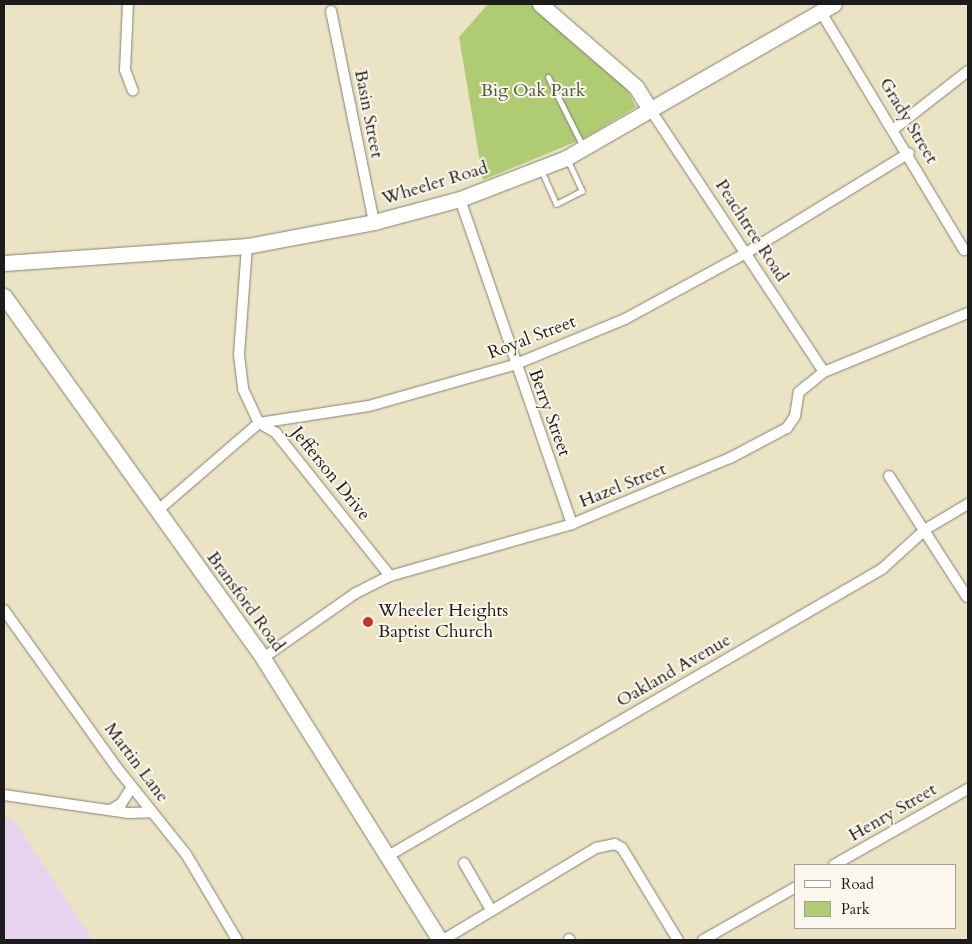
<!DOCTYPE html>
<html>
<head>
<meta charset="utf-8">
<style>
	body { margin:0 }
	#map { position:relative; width:972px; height:944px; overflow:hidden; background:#ebe4c4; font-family:Cardo,serif }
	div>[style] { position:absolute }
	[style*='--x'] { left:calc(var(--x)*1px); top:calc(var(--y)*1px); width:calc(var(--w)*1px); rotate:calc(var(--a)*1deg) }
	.built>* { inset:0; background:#e7d2ef }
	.green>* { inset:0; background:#afcc72 }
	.roads { filter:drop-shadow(0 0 1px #848070) drop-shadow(0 0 1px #848070) }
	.lane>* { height:5px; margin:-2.5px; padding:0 2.5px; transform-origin:2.5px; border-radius:2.5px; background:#fff }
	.street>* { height:10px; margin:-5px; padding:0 5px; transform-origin:5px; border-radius:5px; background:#fff }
	.secondary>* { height:15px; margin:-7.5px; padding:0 7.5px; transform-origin:7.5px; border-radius:7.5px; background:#fff }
	.dots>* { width:14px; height:14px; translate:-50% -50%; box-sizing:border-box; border:2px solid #fbf7ec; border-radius:50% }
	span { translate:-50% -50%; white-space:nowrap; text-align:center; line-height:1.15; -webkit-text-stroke:4px #fbf7ec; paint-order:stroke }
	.park-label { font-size:18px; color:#4f5a3a }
	.street-label { font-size:18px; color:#1c1c1c }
	.poi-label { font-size:18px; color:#1c1c1c }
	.left { translate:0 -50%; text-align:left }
	.frame { position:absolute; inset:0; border:5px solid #1c1c1c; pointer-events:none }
	.legend { position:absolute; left:794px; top:864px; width:162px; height:65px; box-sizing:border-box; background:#fbf7ec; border:1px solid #a29f99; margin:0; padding:6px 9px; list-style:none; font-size:15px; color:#1c1c1c }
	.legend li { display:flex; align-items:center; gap:10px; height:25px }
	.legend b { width:25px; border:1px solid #a29f99 }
</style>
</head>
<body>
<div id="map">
	<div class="built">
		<i style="clip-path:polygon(4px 818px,13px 819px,93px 940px,4px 940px)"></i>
	</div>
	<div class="green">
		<i style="clip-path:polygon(488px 4px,531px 4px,627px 89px,636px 107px,585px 138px,483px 180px,459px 37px)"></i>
	</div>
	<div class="roads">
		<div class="lane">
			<i style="--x:548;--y:77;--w:78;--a:63.4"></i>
			<i style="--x:541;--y:170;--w:37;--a:66"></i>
			<i style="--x:556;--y:204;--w:29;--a:-27"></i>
			<i style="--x:582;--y:191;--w:35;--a:-115"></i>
		</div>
		<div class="street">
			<i style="--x:128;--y:4;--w:66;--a:92.6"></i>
			<i style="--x:125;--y:70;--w:22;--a:69"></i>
			<i style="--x:331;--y:11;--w:215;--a:78.5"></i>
			<i style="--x:821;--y:12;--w:278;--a:59"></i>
			<i style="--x:650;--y:109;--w:315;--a:56.5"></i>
			<i style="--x:895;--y:128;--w:93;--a:-38"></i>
			<i style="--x:460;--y:199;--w:344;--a:71"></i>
			<i style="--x:247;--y:246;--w:109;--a:94.2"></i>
			<i style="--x:239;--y:355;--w:34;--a:83"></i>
			<i style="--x:243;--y:389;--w:38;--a:65"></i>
			<i style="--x:259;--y:423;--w:20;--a:30"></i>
			<i style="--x:276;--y:433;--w:183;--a:51.4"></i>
			<i style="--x:889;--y:476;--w:144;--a:57.2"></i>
			<i style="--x:157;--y:511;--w:135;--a:-40.8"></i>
			<i style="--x:259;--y:423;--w:111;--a:-8.8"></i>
			<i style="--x:369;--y:406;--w:151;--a:-15.8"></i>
			<i style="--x:514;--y:365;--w:120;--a:-22.5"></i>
			<i style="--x:625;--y:319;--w:138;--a:-28.6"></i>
			<i style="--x:746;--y:253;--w:191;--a:-31.5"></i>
			<i style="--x:4;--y:610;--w:194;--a:54.4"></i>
			<i style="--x:117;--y:768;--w:110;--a:51.3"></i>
			<i style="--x:186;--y:854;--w:100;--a:59.3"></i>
			<i style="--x:263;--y:658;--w:113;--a:-35"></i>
			<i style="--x:356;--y:593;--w:38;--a:-27"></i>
			<i style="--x:390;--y:576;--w:189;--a:-15.9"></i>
			<i style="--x:572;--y:524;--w:171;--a:-22.7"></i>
			<i style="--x:730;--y:458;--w:64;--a:-27.8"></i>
			<i style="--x:787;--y:428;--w:14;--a:-56"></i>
			<i style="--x:795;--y:416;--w:24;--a:-81"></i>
			<i style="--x:799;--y:392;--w:32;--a:-39"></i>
			<i style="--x:824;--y:372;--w:156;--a:-22.3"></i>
			<i style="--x:4;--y:795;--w:126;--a:8.2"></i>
			<i style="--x:129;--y:813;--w:23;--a:-2"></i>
			<i style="--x:110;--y:810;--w:13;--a:-29"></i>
			<i style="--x:121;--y:804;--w:20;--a:-57"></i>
			<i style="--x:388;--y:856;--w:571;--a:-30.16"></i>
			<i style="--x:882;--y:569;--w:59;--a:-42.3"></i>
			<i style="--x:926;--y:529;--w:49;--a:-30.8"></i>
			<i style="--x:464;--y:863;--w:54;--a:60.1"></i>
			<i style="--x:834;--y:865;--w:154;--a:-29.6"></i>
			<i style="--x:569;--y:939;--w:1;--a:45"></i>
			<i style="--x:443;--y:940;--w:179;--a:-31"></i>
			<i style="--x:596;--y:848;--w:19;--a:-12"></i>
			<i style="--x:615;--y:844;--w:8;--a:30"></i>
			<i style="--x:622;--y:848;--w:108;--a:58.7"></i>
			<i style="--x:703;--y:940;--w:107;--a:-29.7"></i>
		</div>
		<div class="secondary">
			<i style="--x:540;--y:4;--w:127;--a:40.8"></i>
			<i style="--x:636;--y:87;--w:26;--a:58"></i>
			<i style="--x:4;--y:263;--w:244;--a:-4"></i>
			<i style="--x:247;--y:246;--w:129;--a:-10.7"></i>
			<i style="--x:374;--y:222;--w:89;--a:-15"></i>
			<i style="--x:460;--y:199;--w:114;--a:-21.1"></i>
			<i style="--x:566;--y:158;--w:309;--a:-29.9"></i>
			<i style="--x:4;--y:296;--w:445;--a:54.4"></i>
			<i style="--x:263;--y:658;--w:333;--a:57.9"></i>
		</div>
	</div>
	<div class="dots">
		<i style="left:368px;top:622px;background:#c8321e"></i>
	</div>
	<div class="park-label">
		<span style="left:533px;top:91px">Big Oak Park</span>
	</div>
	<div class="street-label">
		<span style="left:368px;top:114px;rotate:79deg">Basin Street</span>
		<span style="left:908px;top:121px;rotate:59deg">Grady Street</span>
		<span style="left:435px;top:184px;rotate:-17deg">Wheeler Road</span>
		<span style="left:751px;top:231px;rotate:57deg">Peachtree Road</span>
		<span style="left:532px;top:338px;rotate:-21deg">Royal Street</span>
		<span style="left:549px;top:413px;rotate:70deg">Berry Street</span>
		<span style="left:330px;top:474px;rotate:51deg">Jefferson Drive</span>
		<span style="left:623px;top:486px;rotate:-22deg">Hazel Street</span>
		<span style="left:245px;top:602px;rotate:54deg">Bransford Road</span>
		<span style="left:674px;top:671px;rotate:-30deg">Oakland Avenue</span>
		<span style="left:136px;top:763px;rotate:53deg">Martin Lane</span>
		<span style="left:893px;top:813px;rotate:-30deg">Henry Street</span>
	</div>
	<div class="poi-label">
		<span class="left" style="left:378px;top:622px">Wheeler Heights<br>Baptist Church</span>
	</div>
	<div class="frame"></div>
	<ul class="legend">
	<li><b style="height:6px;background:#fff"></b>Road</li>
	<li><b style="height:14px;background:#afcc72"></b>Park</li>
	</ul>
</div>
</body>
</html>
